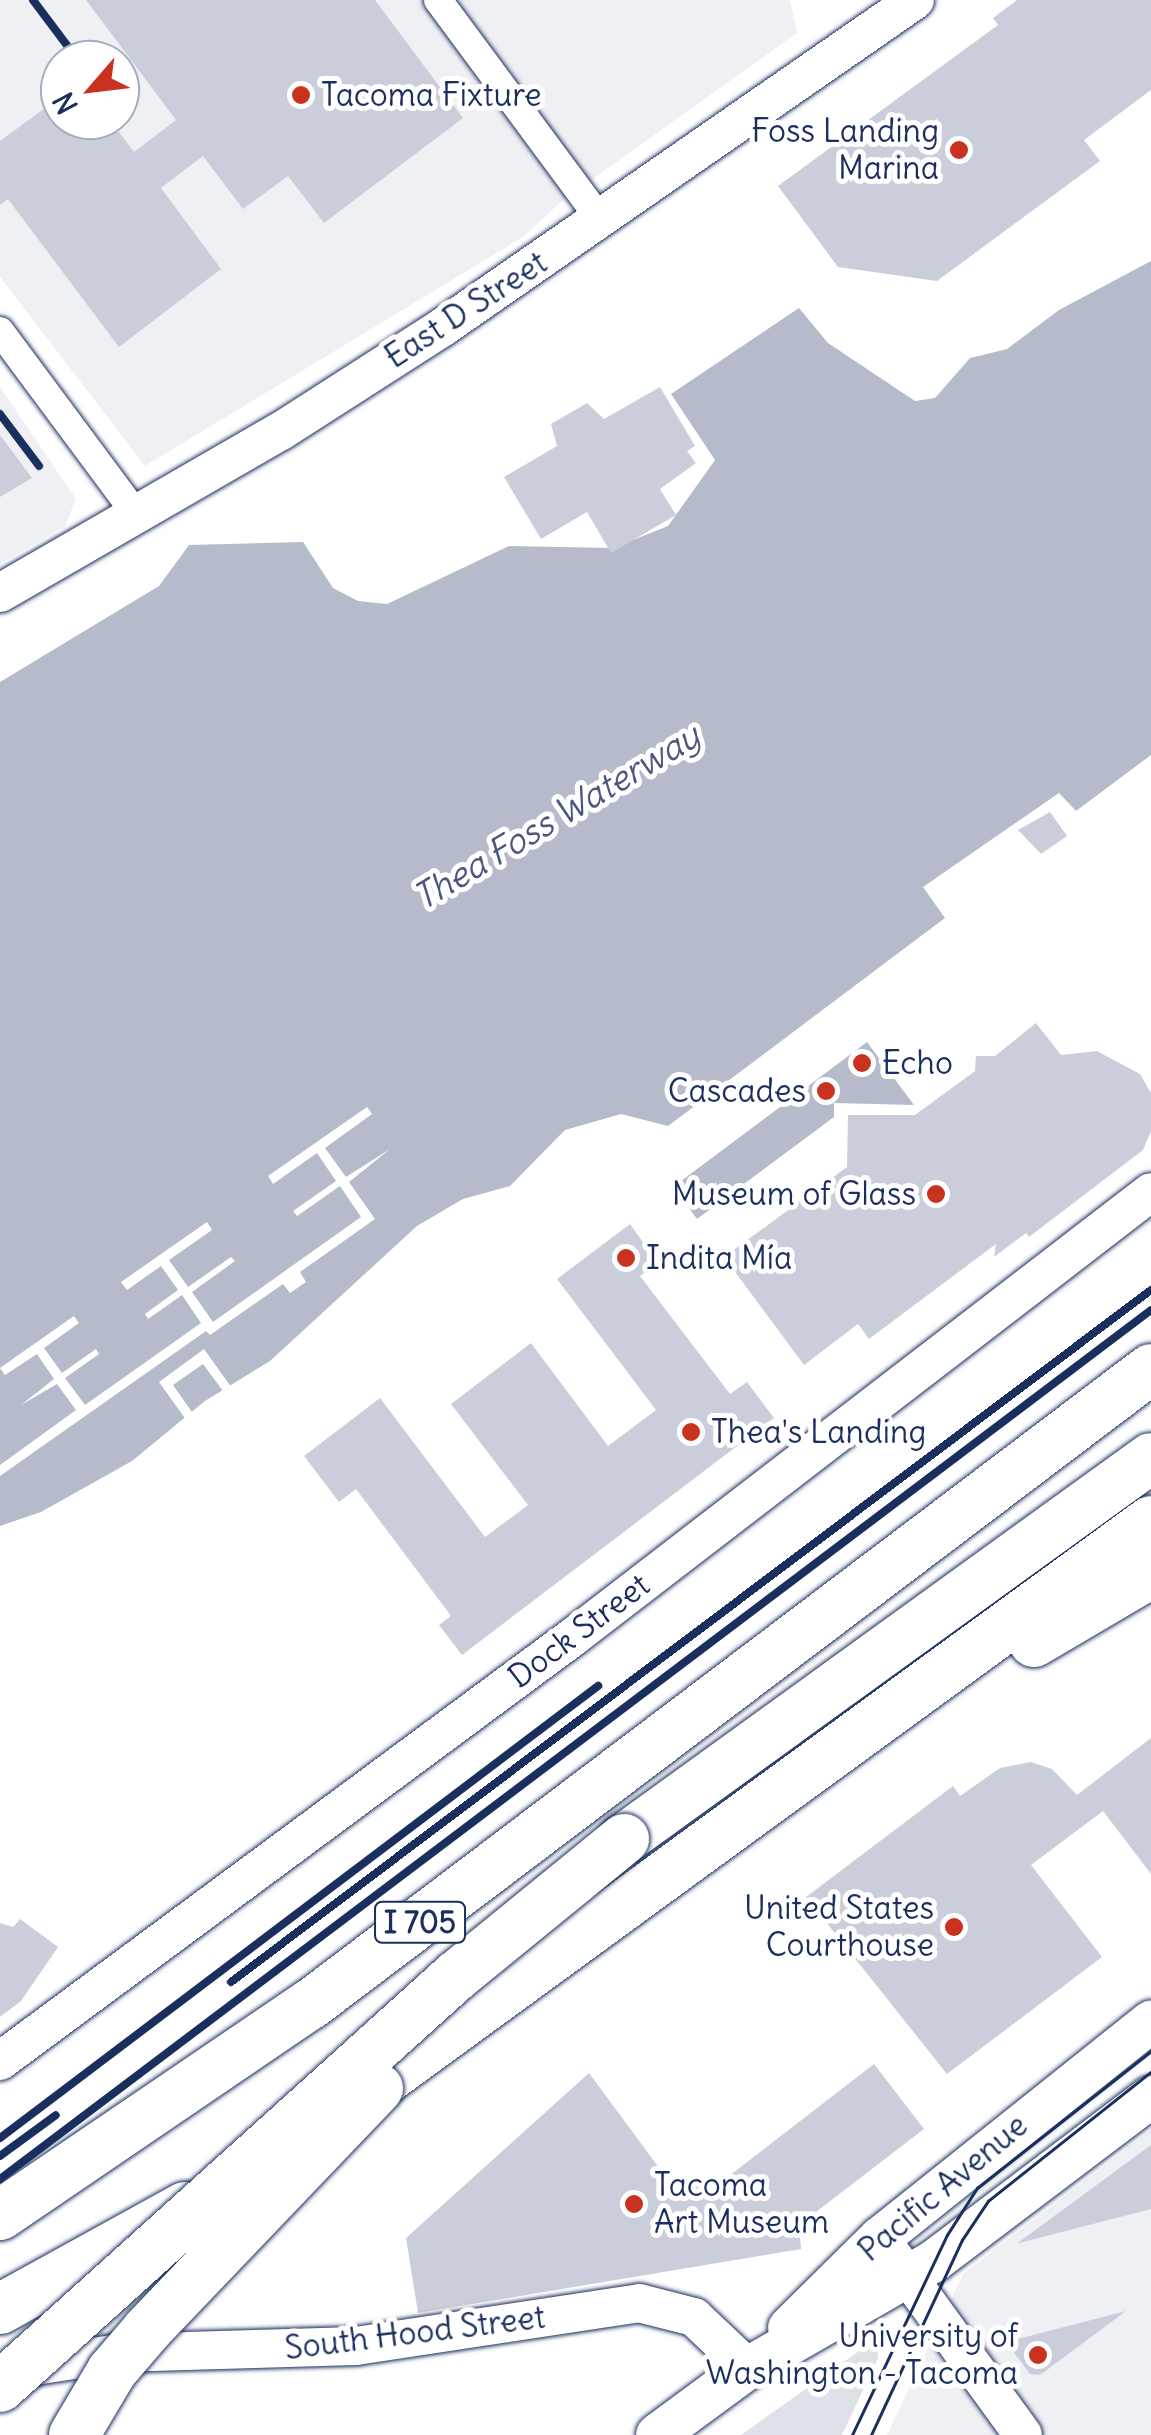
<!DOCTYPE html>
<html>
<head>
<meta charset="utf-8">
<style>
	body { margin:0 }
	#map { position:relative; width:1151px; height:2435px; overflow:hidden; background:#fff; font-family:Delius,sans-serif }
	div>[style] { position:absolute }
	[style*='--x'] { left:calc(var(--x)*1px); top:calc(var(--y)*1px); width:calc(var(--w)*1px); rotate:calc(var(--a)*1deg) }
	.built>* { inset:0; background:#eff0f4 }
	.green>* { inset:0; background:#dee1e7 }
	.water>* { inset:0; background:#b5bbca }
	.pier>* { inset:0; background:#fff }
	.building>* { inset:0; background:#caceda }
	.roads { filter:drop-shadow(0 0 2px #1b2f5e) drop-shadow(0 0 2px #1b2f5e) }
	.street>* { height:28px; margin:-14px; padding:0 14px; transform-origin:14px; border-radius:14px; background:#fff }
	.secondary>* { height:38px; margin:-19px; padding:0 19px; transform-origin:19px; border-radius:19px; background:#fff }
	.primary>* { height:42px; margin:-21px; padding:0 21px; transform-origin:21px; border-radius:21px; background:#fff }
	.highway>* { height:50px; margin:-25px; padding:0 25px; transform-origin:25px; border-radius:25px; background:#fff }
	.tram>* { height:2.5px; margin:-1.25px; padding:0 1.25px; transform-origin:1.25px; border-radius:1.25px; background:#1b2f5e }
	.rail>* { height:8px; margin:-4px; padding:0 4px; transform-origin:4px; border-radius:4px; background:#1b2f5e }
	.bridges { filter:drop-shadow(0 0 2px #1b2f5e) drop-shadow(0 0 2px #1b2f5e) }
	.highway-bridge>* { height:50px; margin:-25px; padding:0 25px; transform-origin:25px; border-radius:25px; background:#fff }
	.dots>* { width:28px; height:28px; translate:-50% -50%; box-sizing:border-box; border:5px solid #fff; border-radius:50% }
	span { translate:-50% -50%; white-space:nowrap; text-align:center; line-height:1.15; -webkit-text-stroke:10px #fff; paint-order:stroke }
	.shield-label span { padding:2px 8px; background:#fff; border:2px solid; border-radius:8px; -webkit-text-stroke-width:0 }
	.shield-label { font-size:30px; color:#1b2f5e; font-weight:700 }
	.poi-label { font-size:32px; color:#1b2f5e }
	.left { translate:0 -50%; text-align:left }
	.right { translate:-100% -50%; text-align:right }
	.street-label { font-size:32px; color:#1b2f5e }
	.water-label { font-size:35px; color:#49597e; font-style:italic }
	.north { position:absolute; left:40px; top:40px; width:100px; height:100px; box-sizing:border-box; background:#fff; border:2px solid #a4acbf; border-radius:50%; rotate:242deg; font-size:28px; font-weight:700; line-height:40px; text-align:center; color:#1b2f5e }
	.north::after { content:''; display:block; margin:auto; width:35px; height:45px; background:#c8321e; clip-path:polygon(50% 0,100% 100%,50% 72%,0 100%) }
</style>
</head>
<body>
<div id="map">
	<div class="built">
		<i style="clip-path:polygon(evenodd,0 0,790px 0,797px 33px,562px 201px,523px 237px,145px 466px,0 277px,0 0,60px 60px,120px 60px,120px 120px,60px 120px,60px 60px)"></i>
		<i style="clip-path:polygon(0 387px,76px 499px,65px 526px,0 564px)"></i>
		<i style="clip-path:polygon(1151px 2130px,1151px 2435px,887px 2435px,963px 2274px)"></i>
	</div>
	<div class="green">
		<i style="clip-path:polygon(869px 2344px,878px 2348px,878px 2358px,842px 2435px,741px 2435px)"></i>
	</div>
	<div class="water">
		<i style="clip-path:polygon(1151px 261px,1151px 755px,1076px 811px,1059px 793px,923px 887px,945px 918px,668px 1126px,621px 1114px,565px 1130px,510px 1186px,463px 1199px,417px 1226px,270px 1361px,205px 1401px,132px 1461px,41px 1512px,0 1526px,0 682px,159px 586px,189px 545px,303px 542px,333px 588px,358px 601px,387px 604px,509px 546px,613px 548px,668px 526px,715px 460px,671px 394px,799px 308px,828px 343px,915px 401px,935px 398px,970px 358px,1007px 349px,1059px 310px)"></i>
		<i style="clip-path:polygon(867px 1042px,914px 1105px,834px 1103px,834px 1117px,697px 1219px,673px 1187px)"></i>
	</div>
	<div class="pier">
		<i style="clip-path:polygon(367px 1107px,372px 1114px,325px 1148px,346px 1177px,390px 1149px,349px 1182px,375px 1219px,300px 1272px,306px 1282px,290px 1293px,283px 1284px,210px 1335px,206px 1331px,0 1476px,0 1465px,76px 1410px,57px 1384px,21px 1405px,54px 1379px,37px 1354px,5px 1375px,0 1368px,74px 1316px,79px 1323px,44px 1348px,62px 1373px,96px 1349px,99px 1354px,65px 1378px,85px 1405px,201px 1323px,182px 1295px,148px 1319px,145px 1314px,178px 1290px,161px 1266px,127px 1290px,121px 1282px,207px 1222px,212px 1230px,169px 1260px,188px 1287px,231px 1257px,235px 1261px,192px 1292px,213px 1322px,361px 1217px,340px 1186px,297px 1216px,293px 1211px,336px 1181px,317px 1153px,273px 1184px,268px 1176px)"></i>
		<i style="clip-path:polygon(204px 1349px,234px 1391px,226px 1395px,203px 1364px,173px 1385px,194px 1415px,187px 1421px,159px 1382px)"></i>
	</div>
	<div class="building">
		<i style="clip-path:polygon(86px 0,375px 0,463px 118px,324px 223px,288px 176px,243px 209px,203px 156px,161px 188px,221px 269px,119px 347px,8px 199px,0 205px,0 141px,60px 97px,60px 120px,110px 120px,134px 152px,176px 120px)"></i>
		<i style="clip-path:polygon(1017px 0,1151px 0,1151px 90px,1084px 140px,1100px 161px,937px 281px,838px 267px,778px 186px,998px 25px,993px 18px)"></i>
		<i style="clip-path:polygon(660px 387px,695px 446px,687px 451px,696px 463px,660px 489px,676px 515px,611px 553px,587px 512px,541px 539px,504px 477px,557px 446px,551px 424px,587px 403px,604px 419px)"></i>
		<i style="clip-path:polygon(0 435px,32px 478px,0 497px)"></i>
		<i style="clip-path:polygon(1050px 812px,1067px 836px,1041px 854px,1018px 830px)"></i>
		<i style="clip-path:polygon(1036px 1023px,1061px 1055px,1097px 1051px,1140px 1074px,1151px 1093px,1151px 1131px,1143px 1150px,1029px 1237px,1026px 1233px,994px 1257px,996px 1244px,869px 1339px,858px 1324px,804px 1365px,724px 1257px,847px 1167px,848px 1115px,915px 1115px,975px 1071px,976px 1056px,995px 1056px)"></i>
		<i style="clip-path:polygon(630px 1224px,658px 1263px,640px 1276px,730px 1394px,747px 1382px,774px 1418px,462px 1655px,439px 1625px,451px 1616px,356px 1489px,339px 1502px,304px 1456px,380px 1398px,485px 1537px,528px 1505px,451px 1404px,531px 1343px,608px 1446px,656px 1410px,557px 1279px)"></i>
		<i style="clip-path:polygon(1151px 1738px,1151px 1874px,1103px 1811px,1031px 1865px,1102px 1957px,947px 2074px,806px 1897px,953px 1786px,960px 1796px,1000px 1768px,1031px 1762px,1052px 1769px,1077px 1795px)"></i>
		<i style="clip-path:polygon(20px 1919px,58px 1947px,21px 2001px,0 2017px,0 1923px,13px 1927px)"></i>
		<i style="clip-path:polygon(874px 2064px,924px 2129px,799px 2225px,801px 2249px,418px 2313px,406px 2238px,589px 2073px,671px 2184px,729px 2176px)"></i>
		<i style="clip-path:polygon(1151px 2145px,1151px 2209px,1019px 2243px,1019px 2242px)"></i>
		<i style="clip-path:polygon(1126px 2311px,1040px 2375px,1030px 2374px,1006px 2342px)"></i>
	</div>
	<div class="roads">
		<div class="street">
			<i style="--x:438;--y:0;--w:276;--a:53.5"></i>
			<i style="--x:0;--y:331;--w:227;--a:53.4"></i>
		</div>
		<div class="secondary">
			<i style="--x:0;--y:593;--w:324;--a:-30"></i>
			<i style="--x:281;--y:431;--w:193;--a:-32.7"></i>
			<i style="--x:443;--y:327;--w:574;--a:-34.71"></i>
			<i style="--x:0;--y:2061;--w:713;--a:-36.5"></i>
			<i style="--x:573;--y:1637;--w:729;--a:-37.59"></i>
			<i style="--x:880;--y:2238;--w:243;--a:54"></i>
			<i style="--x:22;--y:2368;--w:98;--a:-8.8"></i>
			<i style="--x:119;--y:2353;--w:237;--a:-1.7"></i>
			<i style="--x:356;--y:2346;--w:286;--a:-8.6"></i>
			<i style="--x:639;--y:2303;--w:57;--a:14.3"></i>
			<i style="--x:694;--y:2317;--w:74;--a:43.4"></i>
		</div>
		<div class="primary">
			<i style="--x:789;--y:2328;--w:128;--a:-44.7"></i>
			<i style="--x:880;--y:2238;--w:347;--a:-38.6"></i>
			<i style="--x:657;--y:2435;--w:113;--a:-36.4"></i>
			<i style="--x:748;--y:2368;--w:215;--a:-29.9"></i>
			<i style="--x:934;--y:2261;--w:272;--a:-37.1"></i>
		</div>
		<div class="highway">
			<i style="--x:1034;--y:1642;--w:136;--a:-30.5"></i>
			<i style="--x:624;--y:1839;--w:650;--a:-35.87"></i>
			<i style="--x:343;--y:2110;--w:1000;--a:-36.09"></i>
			<i style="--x:0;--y:2215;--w:376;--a:-34.2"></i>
			<i style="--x:311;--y:2004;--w:1053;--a:-37.09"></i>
			<i style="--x:0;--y:2309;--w:211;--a:-28.9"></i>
		</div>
	</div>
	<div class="tram">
		<i style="--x:852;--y:2435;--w:221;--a:-64.6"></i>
		<i style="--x:947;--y:2235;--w:56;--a:-57.4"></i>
		<i style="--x:977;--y:2188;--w:221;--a:-38.2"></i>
		<i style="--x:871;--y:2435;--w:215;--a:-65"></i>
		<i style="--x:962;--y:2240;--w:47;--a:-56.3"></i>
		<i style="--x:988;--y:2201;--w:208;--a:-38.4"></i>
	</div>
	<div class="rail">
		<i style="--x:33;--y:0;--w:75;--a:53.1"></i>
		<i style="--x:0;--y:414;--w:65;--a:53.1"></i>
		<i style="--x:231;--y:1982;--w:1151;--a:-36.95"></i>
		<i style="--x:0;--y:2138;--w:750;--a:-37.08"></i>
		<i style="--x:0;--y:2156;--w:69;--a:-36.2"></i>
		<i style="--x:0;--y:2179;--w:1442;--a:-37.05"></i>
	</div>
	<div class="bridges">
		<div class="highway-bridge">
			<i style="--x:0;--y:2387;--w:614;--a:-42.03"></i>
			<i style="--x:456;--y:1976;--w:217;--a:-39.2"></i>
			<i style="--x:74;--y:2435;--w:74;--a:-59.3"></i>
			<i style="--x:112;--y:2371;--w:55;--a:-49.4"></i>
			<i style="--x:148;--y:2329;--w:333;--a:-46.3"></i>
		</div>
	</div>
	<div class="dots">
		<i style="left:301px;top:95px;background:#c8321e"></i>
		<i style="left:959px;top:150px;background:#c8321e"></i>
		<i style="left:862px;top:1063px;background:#c8321e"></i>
		<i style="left:826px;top:1091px;background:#c8321e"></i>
		<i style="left:936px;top:1194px;background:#c8321e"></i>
		<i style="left:626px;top:1258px;background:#c8321e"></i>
		<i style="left:691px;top:1432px;background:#c8321e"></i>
		<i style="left:954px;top:1927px;background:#c8321e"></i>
		<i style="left:634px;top:2204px;background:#c8321e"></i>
		<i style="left:1038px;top:2355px;background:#c8321e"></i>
	</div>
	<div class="shield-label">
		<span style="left:420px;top:1922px">I 705</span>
	</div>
	<div class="poi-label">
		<span class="left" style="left:321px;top:95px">Tacoma Fixture</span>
		<span class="right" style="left:939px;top:150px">Foss Landing<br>Marina</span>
		<span class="left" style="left:882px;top:1063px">Echo</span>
		<span class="right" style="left:806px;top:1091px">Cascades</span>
		<span class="right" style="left:916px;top:1194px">Museum of Glass</span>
		<span class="left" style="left:646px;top:1258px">Indita Mía</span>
		<span class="left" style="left:711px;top:1432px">Thea's Landing</span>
		<span class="right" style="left:934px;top:1927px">United States<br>Courthouse</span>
		<span class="left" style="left:654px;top:2204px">Tacoma<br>Art Museum</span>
		<span class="right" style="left:1018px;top:2355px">University of<br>Washington - Tacoma</span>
	</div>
	<div class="street-label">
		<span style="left:466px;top:310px;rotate:-33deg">East D Street</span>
		<span style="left:579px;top:1631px;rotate:-37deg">Dock Street</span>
		<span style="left:943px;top:2188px;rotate:-40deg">Pacific Avenue</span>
		<span style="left:415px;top:2333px;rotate:-7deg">South Hood Street</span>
	</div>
	<div class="water-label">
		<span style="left:556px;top:816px;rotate:-31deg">Thea Foss Waterway</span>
	</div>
	<div class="north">N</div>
</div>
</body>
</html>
